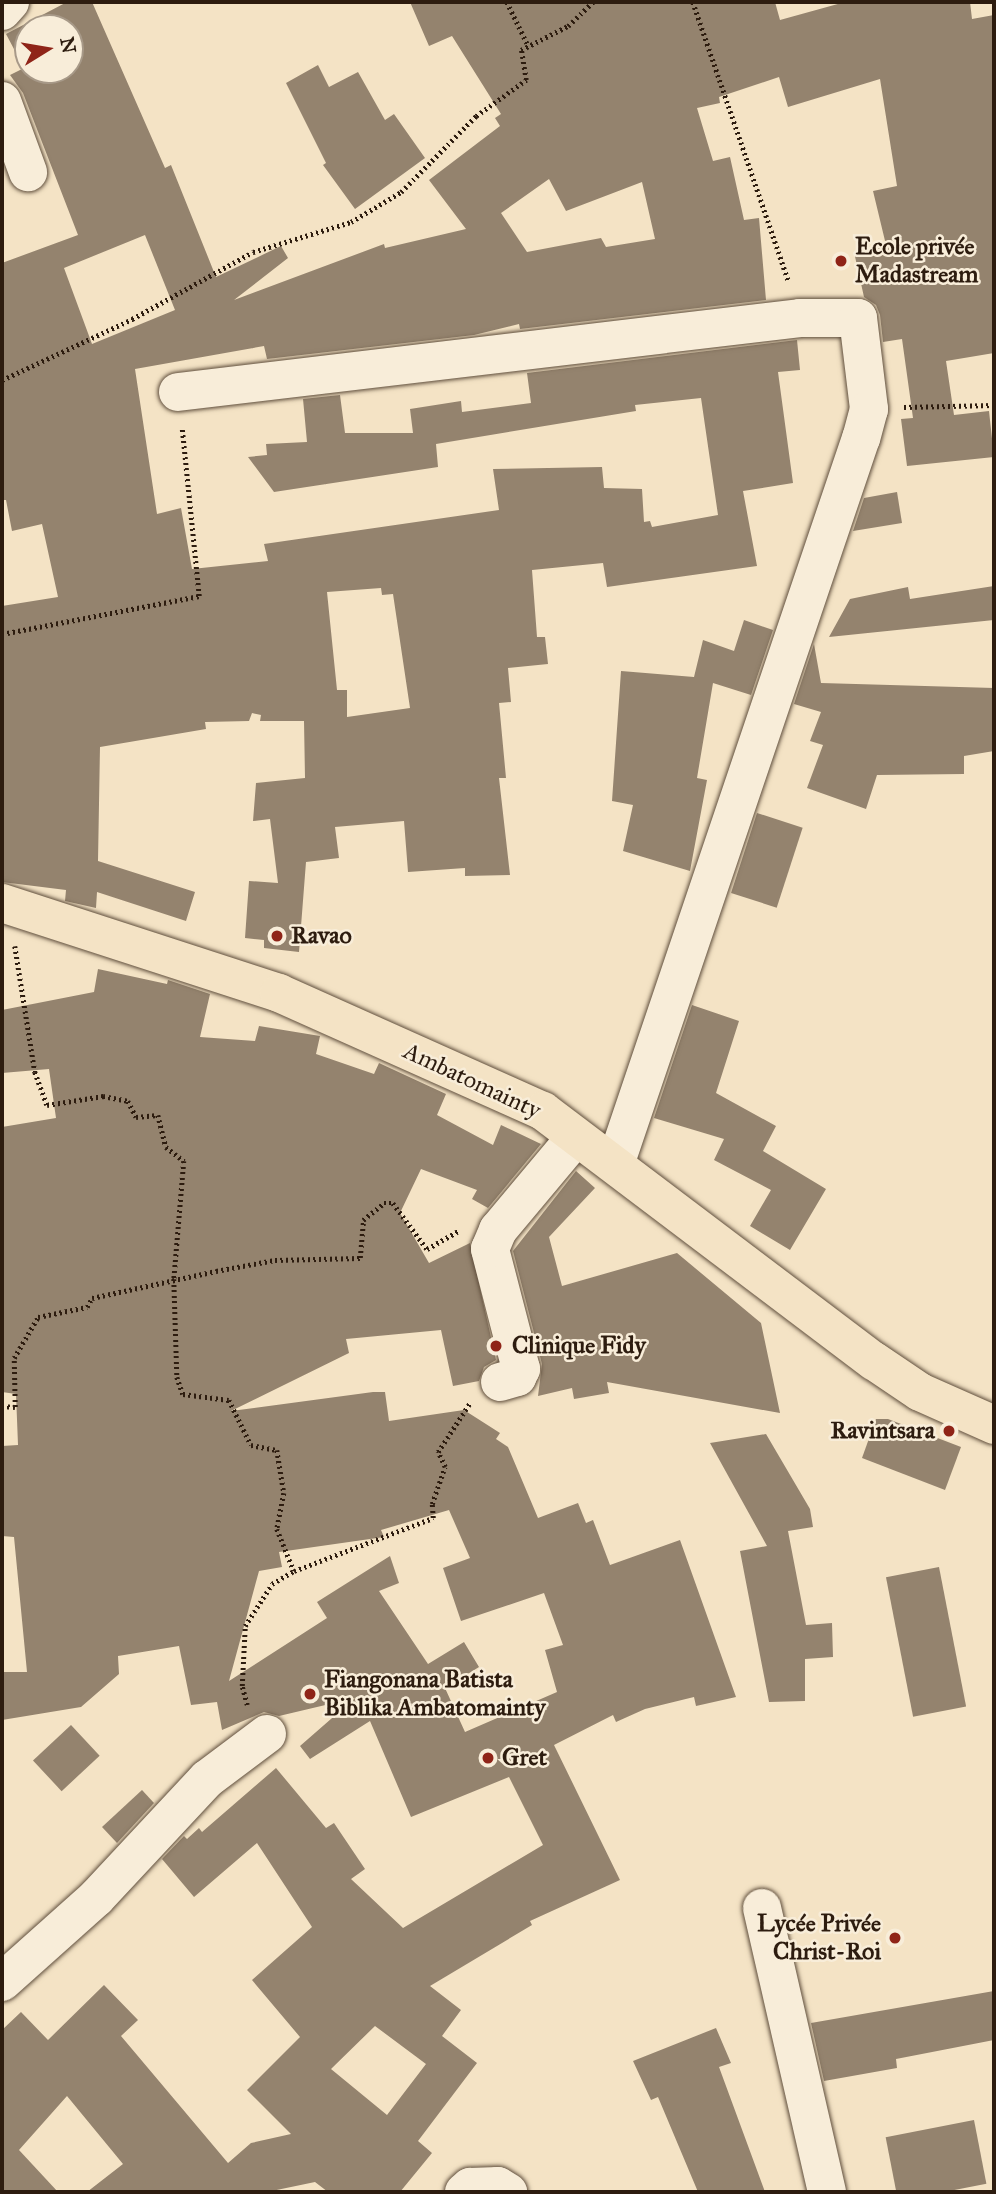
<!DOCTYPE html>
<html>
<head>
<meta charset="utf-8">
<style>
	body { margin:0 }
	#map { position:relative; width:996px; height:2194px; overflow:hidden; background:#f4e3c5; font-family:"IM FELL Great Primer",serif }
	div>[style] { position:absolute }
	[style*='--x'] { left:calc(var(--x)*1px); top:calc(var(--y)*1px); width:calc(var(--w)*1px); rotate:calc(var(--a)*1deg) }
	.building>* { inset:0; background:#94836e; transform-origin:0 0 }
	.path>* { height:4.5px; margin-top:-2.25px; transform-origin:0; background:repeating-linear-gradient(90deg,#2d1c0f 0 2px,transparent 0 5.5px) }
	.roads { filter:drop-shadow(0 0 2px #5f4e3c) drop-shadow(0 0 2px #5f4e3c) }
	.minor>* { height:38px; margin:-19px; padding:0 19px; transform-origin:19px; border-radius:19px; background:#f8edd9 }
	.major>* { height:38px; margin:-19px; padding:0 19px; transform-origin:19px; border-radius:19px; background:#f4e3c5 }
	.dots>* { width:19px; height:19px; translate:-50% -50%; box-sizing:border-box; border:4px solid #f8edd9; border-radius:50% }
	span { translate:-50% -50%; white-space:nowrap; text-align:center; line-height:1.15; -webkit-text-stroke:5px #f8edd9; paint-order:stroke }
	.poi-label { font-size:24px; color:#2d1c0f; font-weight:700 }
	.left { translate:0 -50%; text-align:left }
	.right { translate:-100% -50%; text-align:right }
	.street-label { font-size:24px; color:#2d1c0f }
	.frame { position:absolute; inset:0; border:4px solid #2d1c0f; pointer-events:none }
	.north { position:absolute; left:14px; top:14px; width:70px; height:70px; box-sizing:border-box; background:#f8edd9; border:2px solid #a79988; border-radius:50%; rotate:79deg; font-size:19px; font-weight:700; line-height:28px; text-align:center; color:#2d1c0f }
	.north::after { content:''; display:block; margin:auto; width:24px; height:32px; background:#8f2418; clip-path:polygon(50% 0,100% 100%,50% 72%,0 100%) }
</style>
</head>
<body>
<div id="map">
	<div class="building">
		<i style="clip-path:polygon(evenodd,67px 2px,92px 2px,165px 168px,171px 165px,216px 277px,281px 246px,288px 258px,234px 300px,384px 244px,385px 248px,466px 229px,429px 180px,500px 126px,495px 118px,501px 114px,452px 36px,429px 46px,410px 2px,775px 2px,780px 20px,845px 2px,970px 2px,972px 19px,994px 15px,994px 353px,946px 361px,954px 415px,989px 411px,994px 457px,907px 466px,901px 419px,913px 418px,902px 339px,883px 342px,880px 315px,876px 305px,864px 297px,854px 252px,886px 245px,873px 191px,897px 186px,880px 79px,788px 107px,779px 77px,719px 97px,720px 103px,697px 108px,713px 161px,730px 157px,744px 220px,759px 218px,766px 300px,520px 329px,519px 324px,474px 335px,267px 359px,264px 346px,135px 369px,157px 514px,181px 508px,192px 569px,268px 561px,264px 544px,499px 510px,493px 469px,602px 467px,604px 488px,642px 489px,644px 522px,650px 521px,652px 527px,718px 515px,701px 398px,635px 405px,636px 411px,436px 444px,438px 467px,274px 492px,248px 457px,267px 455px,266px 444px,307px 442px,303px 399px,340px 395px,345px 433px,413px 433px,410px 409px,461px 401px,462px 412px,531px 403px,527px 373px,797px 340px,800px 370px,778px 372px,793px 483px,743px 491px,757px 566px,607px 587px,603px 563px,532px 570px,537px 637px,545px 637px,548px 664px,508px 668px,511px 702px,499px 703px,506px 778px,499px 778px,510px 875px,465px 876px,465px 868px,408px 872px,404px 821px,335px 827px,339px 858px,306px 862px,299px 952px,264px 948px,264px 940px,245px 938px,249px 881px,278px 883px,270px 819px,253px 821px,256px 783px,305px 778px,304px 721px,260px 721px,261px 715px,252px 713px,249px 721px,205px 722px,206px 729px,100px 747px,98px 861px,195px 892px,186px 921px,97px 892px,96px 908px,65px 901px,66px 890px,2px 882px,2px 606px,58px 597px,42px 524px,12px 531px,6px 500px,2px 500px,2px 263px,78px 235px,23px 93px,10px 75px,24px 68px,6px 34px,67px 2px,28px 28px,70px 28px,70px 70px,28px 70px,28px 28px,67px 2px,549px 179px,566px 211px,642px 182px,655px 239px,606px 247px,601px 238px,527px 252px,501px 213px,549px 179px,67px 2px,145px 235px,175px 310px,92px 344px,64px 268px,145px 235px,67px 2px,381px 588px,382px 595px,393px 594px,410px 708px,347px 717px,347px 690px,337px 690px,327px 592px,381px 588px)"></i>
		<i style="clip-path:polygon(318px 65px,329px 87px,358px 72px,385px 120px,394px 114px,425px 158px,355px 209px,323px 165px,326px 163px,286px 83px)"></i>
		<i style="clip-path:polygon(897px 492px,902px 523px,853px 531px,864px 498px)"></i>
		<i style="clip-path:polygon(994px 586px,994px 620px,829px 637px,850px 599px,908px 587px,910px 599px)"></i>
		<i style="clip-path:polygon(744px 620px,773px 630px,751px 695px,713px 683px,697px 778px,707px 780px,690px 871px,623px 851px,633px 805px,612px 801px,621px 671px,694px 677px,703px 640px,734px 651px)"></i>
		<i style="clip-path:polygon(814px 644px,821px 683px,994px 688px,994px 751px,964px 756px,964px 774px,877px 775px,866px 809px,807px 788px,823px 745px,810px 741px,821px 712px,794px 704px)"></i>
		<i style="left:757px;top:813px;width:48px;height:84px;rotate:18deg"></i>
		<i style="clip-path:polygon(evenodd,98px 969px,167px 984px,168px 980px,210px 994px,200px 1037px,255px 1041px,259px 1026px,320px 1036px,316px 1054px,374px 1074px,379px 1063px,446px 1094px,437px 1115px,493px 1145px,501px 1125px,541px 1144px,488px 1208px,472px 1199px,477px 1190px,421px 1169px,400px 1213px,429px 1263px,470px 1243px,496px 1360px,484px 1367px,479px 1381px,453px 1386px,441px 1330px,346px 1339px,349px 1353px,231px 1411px,373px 1392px,385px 1392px,389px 1421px,464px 1410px,500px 1433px,496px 1439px,508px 1447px,538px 1518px,578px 1503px,586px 1523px,593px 1520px,610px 1565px,680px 1540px,736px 1697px,696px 1706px,694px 1697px,645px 1709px,616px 1722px,613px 1715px,554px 1745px,620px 1880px,530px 1921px,532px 1925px,430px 1986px,461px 2010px,442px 2036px,477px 2063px,418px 2141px,432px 2153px,400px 2192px,328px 2192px,315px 2182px,267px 2192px,87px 2192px,123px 2164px,67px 2096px,19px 2150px,58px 2192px,2px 2192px,2px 2030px,21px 2012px,48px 2040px,104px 1985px,138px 2020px,121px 2036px,228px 2163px,251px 2143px,291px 2134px,247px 2090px,300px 2037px,252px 1980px,312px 1927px,257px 1843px,194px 1897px,162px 1859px,184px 1836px,187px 1839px,199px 1828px,202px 1832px,276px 1768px,326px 1828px,334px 1823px,365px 1869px,351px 1879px,403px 1928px,543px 1845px,509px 1777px,411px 1817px,370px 1721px,310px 1759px,300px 1746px,355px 1698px,279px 1716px,264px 1712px,222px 1730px,217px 1702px,191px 1705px,179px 1646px,118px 1656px,119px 1674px,81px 1707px,2px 1720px,2px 1672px,27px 1672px,14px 1537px,2px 1536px,2px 1446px,18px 1445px,16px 1394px,2px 1392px,2px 1127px,56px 1118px,49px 1069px,2px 1073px,2px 1010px,94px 992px,98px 969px,449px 1510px,470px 1558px,443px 1568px,461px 1621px,544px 1593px,563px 1645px,545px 1650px,557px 1692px,465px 1732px,445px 1688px,479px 1667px,464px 1642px,428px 1664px,379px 1591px,399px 1583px,390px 1556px,317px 1602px,327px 1618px,229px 1681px,259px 1571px,282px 1567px,279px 1552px,384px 1537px,381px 1530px,449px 1510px,98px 969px,375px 2026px,426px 2064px,387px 2115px,331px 2069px,375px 2026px)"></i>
		<i style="clip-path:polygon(692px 1005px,739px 1021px,716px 1093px,776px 1126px,763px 1151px,826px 1189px,790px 1250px,750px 1226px,771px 1190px,714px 1160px,724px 1139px,654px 1118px)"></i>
		<i style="clip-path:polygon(576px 1171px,595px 1188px,549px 1237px,562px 1286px,677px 1253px,761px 1323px,780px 1413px,607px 1382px,609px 1393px,574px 1399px,572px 1388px,538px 1396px,542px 1364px,513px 1251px)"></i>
		<i style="clip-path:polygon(876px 1419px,888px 1419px,961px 1447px,945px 1490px,862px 1458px)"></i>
		<i style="clip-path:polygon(766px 1434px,810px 1509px,813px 1527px,788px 1531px,806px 1625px,832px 1623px,833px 1657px,805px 1659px,805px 1701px,769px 1702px,740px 1551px,767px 1546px,710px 1443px)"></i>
		<i style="left:939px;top:1567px;width:142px;height:54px;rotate:79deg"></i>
		<i style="left:71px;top:1725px;width:42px;height:52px;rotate:47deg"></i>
		<i style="clip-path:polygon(142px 1790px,154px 1803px,117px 1843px,102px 1827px)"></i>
		<i style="clip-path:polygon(994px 1991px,994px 2040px,896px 2059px,897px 2068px,824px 2081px,811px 2023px)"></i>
		<i style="clip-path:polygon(716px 2028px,731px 2063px,719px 2067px,765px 2192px,698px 2192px,658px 2097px,651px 2100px,633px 2061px)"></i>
		<i style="left:974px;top:2120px;width:65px;height:90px;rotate:79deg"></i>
	</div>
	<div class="path">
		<i style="--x:507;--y:2;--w:48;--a:64"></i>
		<i style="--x:693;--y:2;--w:296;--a:71.1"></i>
		<i style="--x:2;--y:380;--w:144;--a:-25.1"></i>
		<i style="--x:132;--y:319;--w:138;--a:-29"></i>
		<i style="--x:253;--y:252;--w:102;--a:-17"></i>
		<i style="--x:351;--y:222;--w:58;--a:-31"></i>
		<i style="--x:401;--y:192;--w:107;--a:-45.4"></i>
		<i style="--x:476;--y:116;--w:62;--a:-35.8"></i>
		<i style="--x:526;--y:80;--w:30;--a:-99"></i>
		<i style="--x:521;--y:50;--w:53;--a:-27.1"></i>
		<i style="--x:568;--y:26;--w:35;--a:-44"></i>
		<i style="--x:904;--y:407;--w:90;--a:-1.3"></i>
		<i style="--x:2;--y:634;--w:201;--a:-10.9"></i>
		<i style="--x:199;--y:596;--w:169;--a:-95.8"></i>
		<i style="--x:15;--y:946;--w:128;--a:81"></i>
		<i style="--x:35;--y:1072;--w:35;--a:70"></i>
		<i style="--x:47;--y:1105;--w:57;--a:-9.1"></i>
		<i style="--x:103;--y:1096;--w:25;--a:11"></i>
		<i style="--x:128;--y:1101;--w:18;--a:63"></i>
		<i style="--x:136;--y:1117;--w:22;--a:-5"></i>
		<i style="--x:158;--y:1115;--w:33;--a:76"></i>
		<i style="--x:166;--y:1147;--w:23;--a:38"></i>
		<i style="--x:184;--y:1161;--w:118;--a:94.8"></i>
		<i style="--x:174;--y:1279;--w:98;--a:88.2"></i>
		<i style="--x:177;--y:1377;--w:18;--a:71"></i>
		<i style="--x:183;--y:1394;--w:46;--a:7.4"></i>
		<i style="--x:229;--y:1400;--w:50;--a:63.9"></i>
		<i style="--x:251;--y:1445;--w:26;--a:11"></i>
		<i style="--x:277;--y:1450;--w:44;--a:80.8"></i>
		<i style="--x:284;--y:1493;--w:37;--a:101"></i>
		<i style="--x:277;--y:1529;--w:45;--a:68"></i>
		<i style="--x:2;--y:1406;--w:13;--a:4"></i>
		<i style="--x:15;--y:1407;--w:49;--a:-91.2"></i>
		<i style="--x:14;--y:1358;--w:48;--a:-59.7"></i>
		<i style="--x:38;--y:1317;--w:50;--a:-11.5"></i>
		<i style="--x:87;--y:1307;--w:10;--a:-61"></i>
		<i style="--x:92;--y:1298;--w:127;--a:-12.3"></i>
		<i style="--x:216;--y:1271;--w:60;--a:-10.6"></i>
		<i style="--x:275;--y:1260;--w:85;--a:-1.3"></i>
		<i style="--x:360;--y:1258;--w:38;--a:-85"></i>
		<i style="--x:363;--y:1220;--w:27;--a:-39"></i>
		<i style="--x:384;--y:1203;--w:9;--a:0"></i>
		<i style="--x:393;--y:1203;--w:57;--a:53.5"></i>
		<i style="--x:427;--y:1249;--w:36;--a:-30"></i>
		<i style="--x:247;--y:1705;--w:20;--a:-105"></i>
		<i style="--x:242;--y:1686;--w:60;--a:-87.1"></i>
		<i style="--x:245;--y:1626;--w:50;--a:-57.3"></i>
		<i style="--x:272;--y:1584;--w:26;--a:-31"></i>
		<i style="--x:294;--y:1571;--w:149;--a:-20.9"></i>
		<i style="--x:433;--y:1518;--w:14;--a:-94"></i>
		<i style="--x:432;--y:1504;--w:39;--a:-71"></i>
		<i style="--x:445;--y:1467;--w:17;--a:-115"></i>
		<i style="--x:438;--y:1452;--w:59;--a:-56.9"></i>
	</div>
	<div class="roads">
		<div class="minor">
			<i style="--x:2;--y:11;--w:12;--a:-48"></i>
			<i style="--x:2;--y:101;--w:76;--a:69.9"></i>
			<i style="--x:178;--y:392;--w:626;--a:-6.78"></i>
			<i style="--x:800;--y:318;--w:58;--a:0"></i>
			<i style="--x:858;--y:318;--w:92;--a:83.1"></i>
			<i style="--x:869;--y:409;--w:30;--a:105"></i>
			<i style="--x:861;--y:438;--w:764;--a:108.7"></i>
			<i style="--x:500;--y:1382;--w:18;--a:-16"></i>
			<i style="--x:517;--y:1377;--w:9;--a:-63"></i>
			<i style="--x:521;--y:1369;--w:124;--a:-104.5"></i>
			<i style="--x:490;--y:1249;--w:21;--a:-67"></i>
			<i style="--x:498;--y:1230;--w:120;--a:-50.1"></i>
			<i style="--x:762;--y:1908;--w:291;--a:77.1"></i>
			<i style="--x:2;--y:1982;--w:126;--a:-41.8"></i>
			<i style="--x:96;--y:1898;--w:163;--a:-47"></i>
			<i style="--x:207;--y:1779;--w:75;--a:-36.9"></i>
			<i style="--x:464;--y:2192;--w:8;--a:-40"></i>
			<i style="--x:470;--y:2187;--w:28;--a:-2"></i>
			<i style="--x:498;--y:2186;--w:12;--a:31"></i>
		</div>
		<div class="major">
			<i style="--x:2;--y:903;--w:291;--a:18"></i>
			<i style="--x:279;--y:993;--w:289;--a:24.1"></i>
			<i style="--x:543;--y:1111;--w:415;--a:37.1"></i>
			<i style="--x:874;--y:1361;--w:55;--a:34"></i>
			<i style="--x:920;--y:1392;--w:81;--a:24"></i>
		</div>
	</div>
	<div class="dots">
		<i style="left:841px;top:261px;background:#8f2418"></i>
		<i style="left:277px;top:936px;background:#8f2418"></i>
		<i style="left:496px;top:1346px;background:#8f2418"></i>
		<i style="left:949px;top:1431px;background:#8f2418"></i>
		<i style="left:310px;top:1694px;background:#8f2418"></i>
		<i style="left:488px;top:1758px;background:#8f2418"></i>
		<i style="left:895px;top:1938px;background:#8f2418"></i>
	</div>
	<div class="poi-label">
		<span class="left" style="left:855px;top:261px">Ecole privée<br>Madastream</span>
		<span class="left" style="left:291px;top:936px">Ravao</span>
		<span class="left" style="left:512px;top:1346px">Clinique Fidy</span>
		<span class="right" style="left:935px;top:1431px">Ravintsara</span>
		<span class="left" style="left:324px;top:1694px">Fiangonana Batista<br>Biblika Ambatomainty</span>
		<span class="left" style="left:502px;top:1758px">Gret</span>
		<span class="right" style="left:881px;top:1938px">Lycée Privée<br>Christ-Roi</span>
	</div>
	<div class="street-label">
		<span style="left:472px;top:1081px;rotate:25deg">Ambatomainty</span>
	</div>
	<div class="frame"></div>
	<div class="north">N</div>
</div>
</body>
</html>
